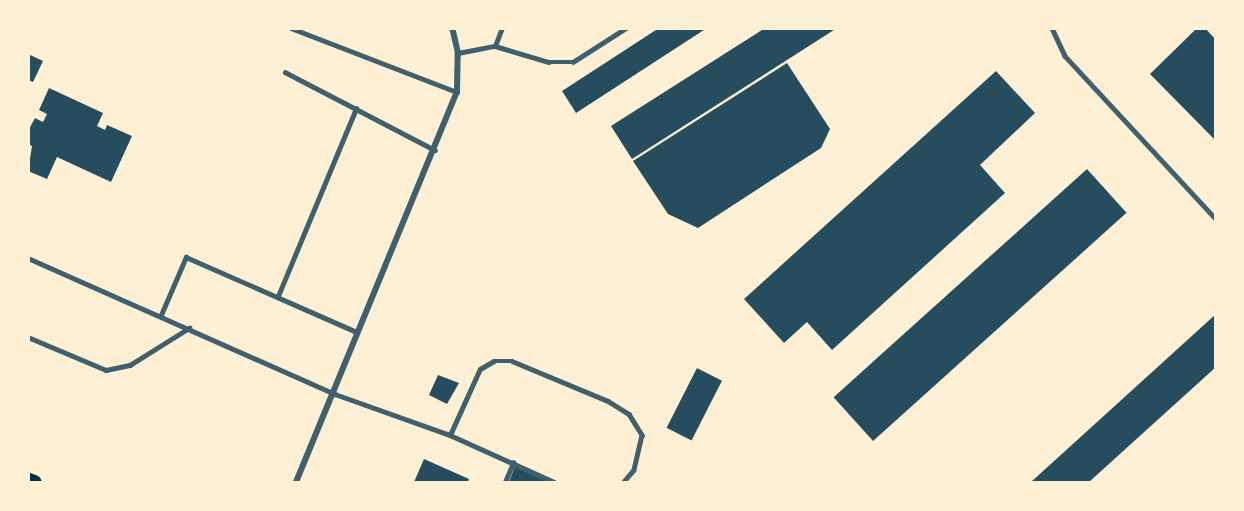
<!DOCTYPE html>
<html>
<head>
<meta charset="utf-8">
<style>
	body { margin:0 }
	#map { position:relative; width:1244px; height:511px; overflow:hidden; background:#fdf0d5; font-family:Georgia,serif }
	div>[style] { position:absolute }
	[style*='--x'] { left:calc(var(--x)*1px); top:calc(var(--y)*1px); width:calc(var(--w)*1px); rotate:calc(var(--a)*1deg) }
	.building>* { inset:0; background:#264d5e; transform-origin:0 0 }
	.service>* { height:4.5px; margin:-2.25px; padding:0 2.25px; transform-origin:2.25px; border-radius:2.25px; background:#3f606c }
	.minor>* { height:6px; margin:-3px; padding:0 3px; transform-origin:3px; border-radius:3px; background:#3f606c }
	.primary>* { height:15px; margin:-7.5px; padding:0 7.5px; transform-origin:7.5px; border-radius:7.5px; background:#003049 }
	span { translate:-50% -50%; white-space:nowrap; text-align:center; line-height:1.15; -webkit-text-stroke:6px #fdf0d5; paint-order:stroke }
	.frame { position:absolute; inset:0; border:30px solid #fdf0d5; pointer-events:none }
</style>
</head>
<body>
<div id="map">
	<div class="building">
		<i style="clip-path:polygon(659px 28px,707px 28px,576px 113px,562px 91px)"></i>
		<i style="clip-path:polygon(765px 28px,837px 28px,632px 159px,611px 126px)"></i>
		<i style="clip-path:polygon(1197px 28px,1205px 28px,1216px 40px,1216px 141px,1150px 74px)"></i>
		<i style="clip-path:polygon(28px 54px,43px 61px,33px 82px,28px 80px)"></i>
		<i style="clip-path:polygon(787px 63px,830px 129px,821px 148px,698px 228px,668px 214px,633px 161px)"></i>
		<i style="clip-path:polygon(996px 71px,1035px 113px,980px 165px,1005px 193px,832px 350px,807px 322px,784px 343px,744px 299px)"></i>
		<i style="clip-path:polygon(49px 88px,103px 113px,97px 126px,105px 130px,107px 125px,132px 136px,111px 182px,57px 157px,47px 179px,28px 171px,32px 146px,28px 144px,28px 131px,35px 118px,43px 122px,47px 114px,39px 110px)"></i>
		<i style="left:1087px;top:169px;width:59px;height:341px;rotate:48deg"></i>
		<i style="clip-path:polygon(1216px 314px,1216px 367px,1089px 482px,1031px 482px)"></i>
		<i style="left:697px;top:368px;width:28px;height:67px;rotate:27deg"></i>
		<i style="clip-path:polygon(438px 375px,459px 383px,447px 404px,429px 395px)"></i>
		<i style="clip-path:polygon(424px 459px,469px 479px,468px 482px,414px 482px)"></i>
		<i style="clip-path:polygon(515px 466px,552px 482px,509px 482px)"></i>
	</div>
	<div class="service">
		<i style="--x:291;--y:28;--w:178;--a:21.1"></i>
		<i style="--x:1052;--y:28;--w:31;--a:65"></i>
		<i style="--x:1065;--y:56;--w:222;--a:47.2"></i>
		<i style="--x:495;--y:46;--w:19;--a:-69"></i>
		<i style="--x:458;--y:53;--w:38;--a:-11"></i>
		<i style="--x:495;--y:46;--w:56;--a:16.5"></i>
		<i style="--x:549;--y:62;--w:24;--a:0"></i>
		<i style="--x:573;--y:62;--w:63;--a:-32.7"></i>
		<i style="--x:285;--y:72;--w:169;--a:27.5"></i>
		<i style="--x:28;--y:258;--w:336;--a:23.9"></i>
		<i style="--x:335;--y:394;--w:122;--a:19.6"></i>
		<i style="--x:450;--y:435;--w:114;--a:24.3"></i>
		<i style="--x:278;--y:296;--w:203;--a:-67.4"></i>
		<i style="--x:161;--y:315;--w:63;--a:-66.7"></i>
		<i style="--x:186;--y:257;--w:187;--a:23.7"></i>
		<i style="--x:28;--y:337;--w:85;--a:22.9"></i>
		<i style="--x:106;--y:370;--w:25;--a:-12"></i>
		<i style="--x:130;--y:365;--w:70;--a:-32.1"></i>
		<i style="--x:450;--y:435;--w:72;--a:-65.6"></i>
		<i style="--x:480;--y:369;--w:16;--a:-30"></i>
		<i style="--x:494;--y:361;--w:18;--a:0"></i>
		<i style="--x:512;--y:361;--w:104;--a:22.6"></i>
		<i style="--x:608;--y:401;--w:25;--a:32"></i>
		<i style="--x:629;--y:414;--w:25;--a:58"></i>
		<i style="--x:642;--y:435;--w:36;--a:103"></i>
		<i style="--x:634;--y:470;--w:16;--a:130"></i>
		<i style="--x:505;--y:482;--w:21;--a:-67"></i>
	</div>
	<div class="minor">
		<i style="--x:296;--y:482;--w:422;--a:-67.6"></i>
		<i style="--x:457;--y:92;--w:39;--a:-89"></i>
		<i style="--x:458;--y:53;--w:26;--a:-103"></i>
	</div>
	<div class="primary">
		<i style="--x:28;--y:480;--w:6;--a:18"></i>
	</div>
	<div class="frame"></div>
</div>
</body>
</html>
